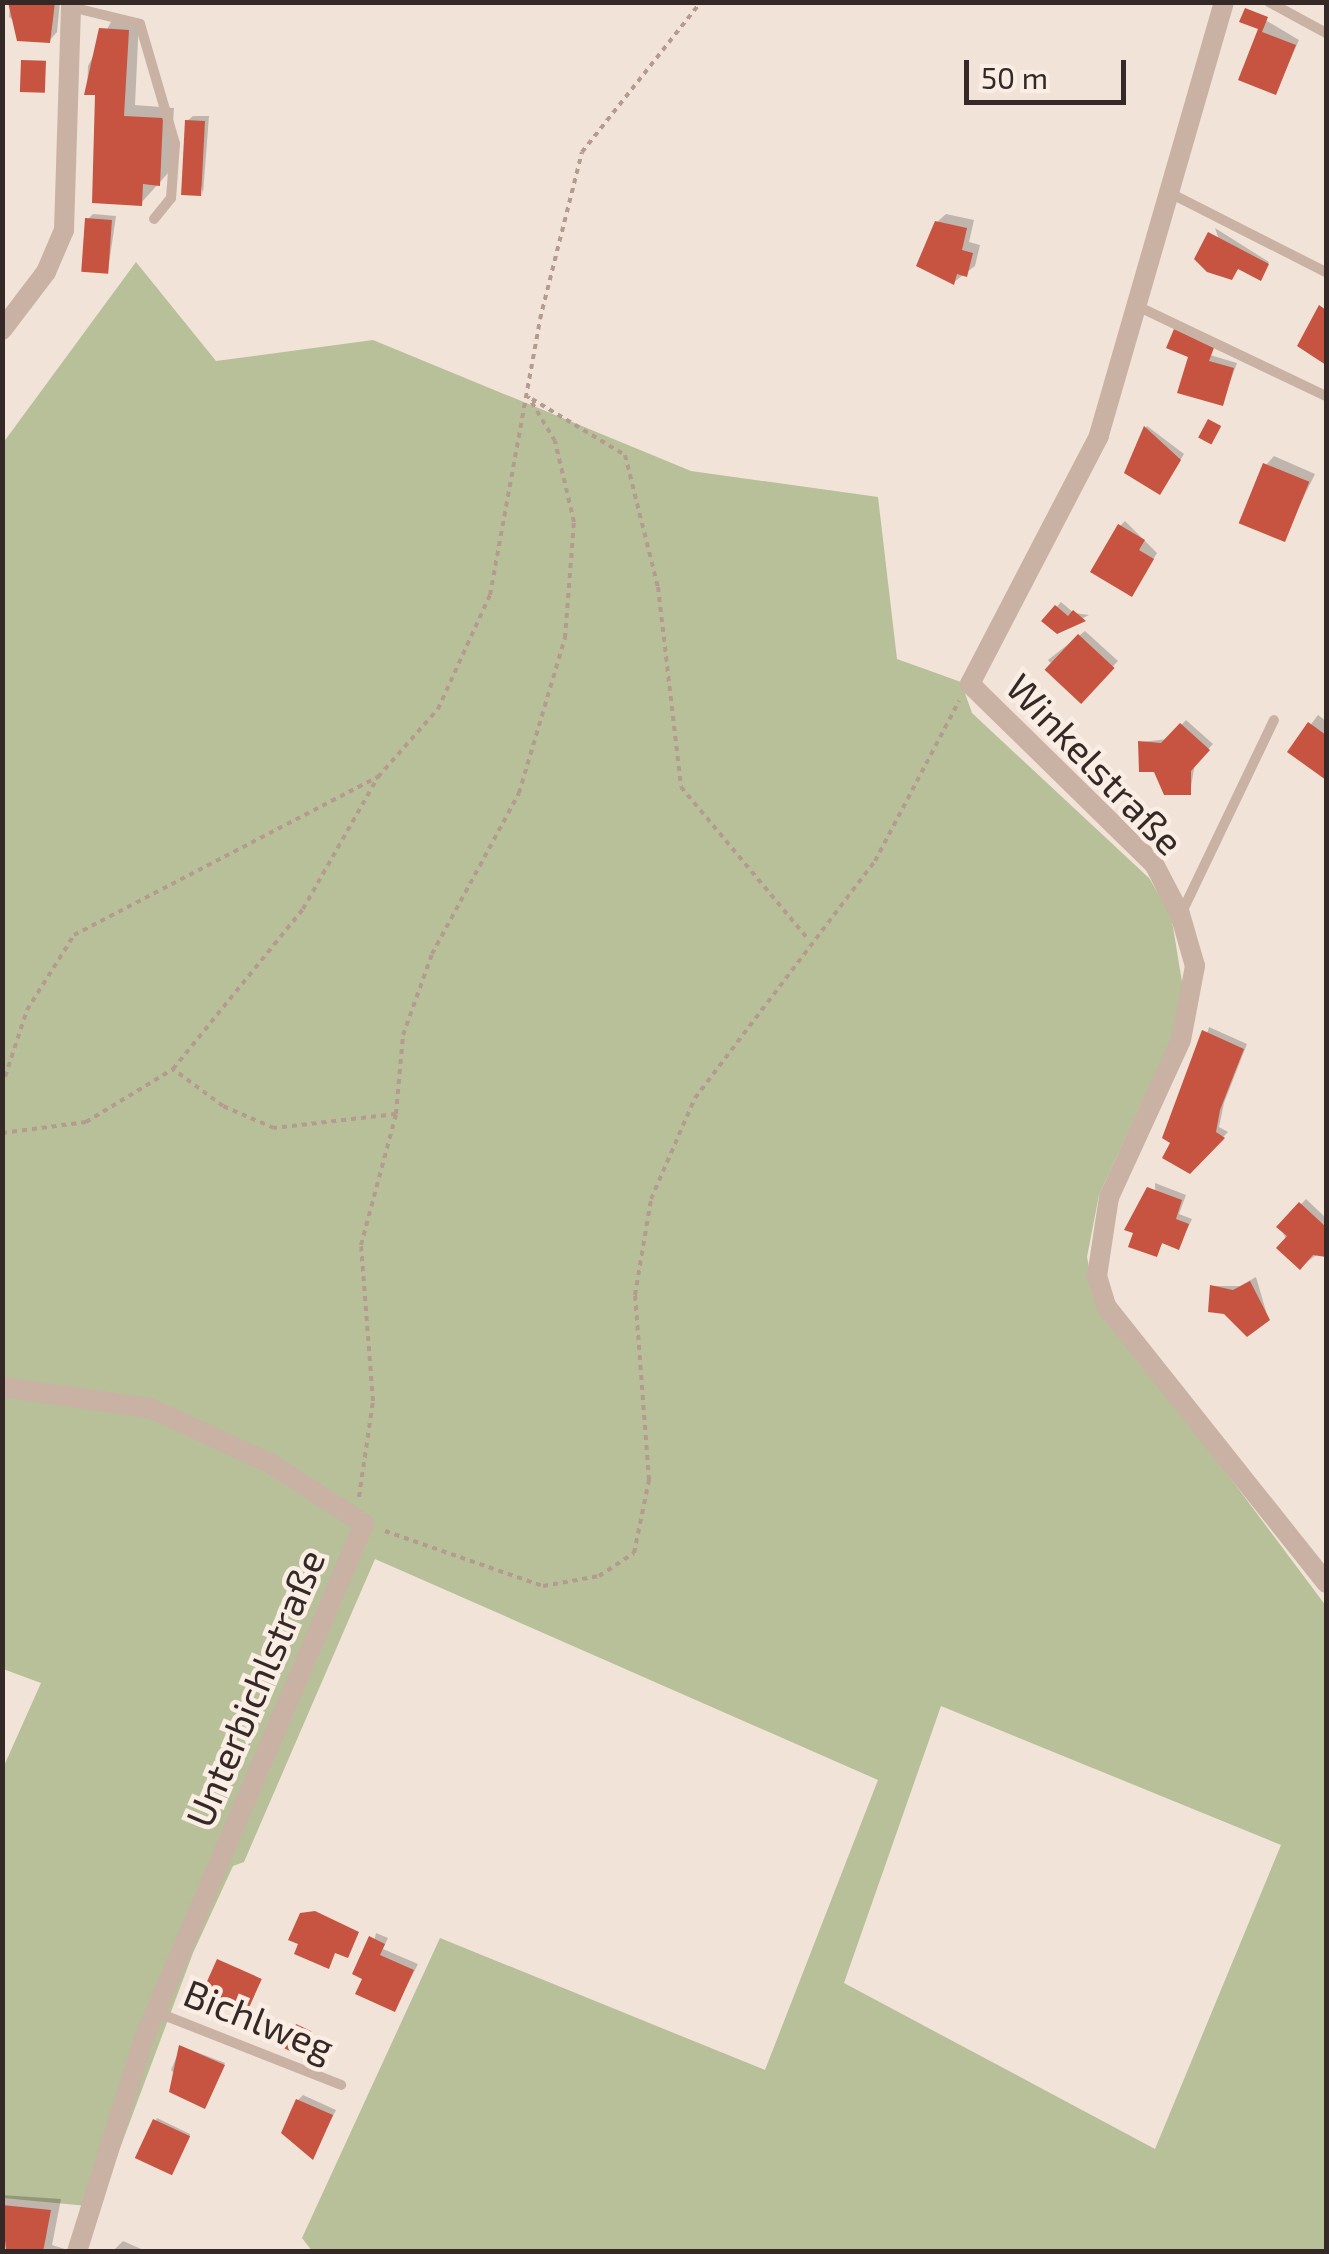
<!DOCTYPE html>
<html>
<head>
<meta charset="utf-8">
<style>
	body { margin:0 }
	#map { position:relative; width:1329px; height:2254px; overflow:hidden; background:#f1e3d8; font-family:"Exo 2",sans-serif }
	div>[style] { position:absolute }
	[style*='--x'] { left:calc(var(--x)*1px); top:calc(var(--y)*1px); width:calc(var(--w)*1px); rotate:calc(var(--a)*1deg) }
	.green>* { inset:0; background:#b7c098 }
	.shadow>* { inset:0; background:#0003; transform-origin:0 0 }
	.building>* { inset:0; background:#c75341; transform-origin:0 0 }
	.path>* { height:4px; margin-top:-2px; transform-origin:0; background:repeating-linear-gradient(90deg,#b59b8f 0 5px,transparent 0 10px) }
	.service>* { height:10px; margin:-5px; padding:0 5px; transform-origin:5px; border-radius:5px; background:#c9b1a4 }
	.minor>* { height:20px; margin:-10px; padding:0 10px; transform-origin:10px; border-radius:10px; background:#c9b1a4 }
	span { translate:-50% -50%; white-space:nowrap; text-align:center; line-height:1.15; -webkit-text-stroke:9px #f9ede4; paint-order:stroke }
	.street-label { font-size:38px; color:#342926 }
	.frame { position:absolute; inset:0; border:5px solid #342926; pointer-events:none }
	.scale { position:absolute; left:964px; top:60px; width:162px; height:45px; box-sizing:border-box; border:5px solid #342926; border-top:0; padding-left:12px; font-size:30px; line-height:35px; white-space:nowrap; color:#342926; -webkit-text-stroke:8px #f9ede4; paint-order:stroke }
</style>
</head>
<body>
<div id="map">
	<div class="green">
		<i style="clip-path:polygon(evenodd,136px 262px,216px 361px,373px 340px,691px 471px,878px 497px,897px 659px,961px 682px,972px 713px,1149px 878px,1171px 915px,1183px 988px,1174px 1033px,1099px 1195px,1087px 1257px,1095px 1297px,1326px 1606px,1326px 2251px,312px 2251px,302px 2238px,440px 1938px,765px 2070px,878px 1780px,375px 1559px,244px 1862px,233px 1866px,193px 1953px,98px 2207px,3px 2198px,3px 1768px,41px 1683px,3px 1669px,3px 443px,136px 262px,941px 1706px,1281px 1845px,1155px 2149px,844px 1983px,941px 1706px)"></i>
	</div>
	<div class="shadow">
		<i style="clip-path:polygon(10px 2px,60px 2px,57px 32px,49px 41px,9px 17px)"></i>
		<i style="clip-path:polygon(1247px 9px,1299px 40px,1276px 92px,1260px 32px)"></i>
		<i style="clip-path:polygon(113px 18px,139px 19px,135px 105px,174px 108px,170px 171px,141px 203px,98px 93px,87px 92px,88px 66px)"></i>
		<i style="clip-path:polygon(193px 116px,209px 116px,203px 194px,187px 121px)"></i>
		<i style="clip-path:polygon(93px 214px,116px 216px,108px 271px,87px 220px)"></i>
		<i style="clip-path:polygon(946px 214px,974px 220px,969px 242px,980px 245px,975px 266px,954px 282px,937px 222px)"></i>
		<i style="clip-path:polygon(1215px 228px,1269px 262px,1262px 276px,1239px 267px,1232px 277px)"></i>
		<i style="clip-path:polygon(1210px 355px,1237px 363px,1222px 404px,1180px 391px)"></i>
		<i style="clip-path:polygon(1147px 426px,1184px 454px,1164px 487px,1140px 437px)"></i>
		<i style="clip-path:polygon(1274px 456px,1315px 474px,1283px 539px,1266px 465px)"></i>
		<i style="clip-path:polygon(1125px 521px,1157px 553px,1136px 589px,1120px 526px)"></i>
		<i style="clip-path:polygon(1061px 602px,1074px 613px,1089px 615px,1057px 631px,1045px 620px)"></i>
		<i style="clip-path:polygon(1085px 631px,1118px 661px,1081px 700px,1048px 660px)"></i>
		<i style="clip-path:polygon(1318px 715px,1326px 721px,1326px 777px,1291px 751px)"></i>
		<i style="clip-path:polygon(1186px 720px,1213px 744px,1195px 763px,1190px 793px,1141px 742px,1168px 739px)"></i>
		<i style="clip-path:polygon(1209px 1027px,1247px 1044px,1224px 1103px,1219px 1127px,1228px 1132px,1190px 1171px,1174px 1142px)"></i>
		<i style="clip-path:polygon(1155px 1183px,1186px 1195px,1179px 1214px,1192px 1219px,1179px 1247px,1164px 1241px,1156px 1254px)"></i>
		<i style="clip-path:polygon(1306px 1199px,1326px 1218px,1326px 1248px,1300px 1267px,1280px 1227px)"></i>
		<i style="clip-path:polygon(1256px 1277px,1268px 1318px,1212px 1286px,1240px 1286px)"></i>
		<i style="clip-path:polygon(376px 1933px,388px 1938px,383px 1949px,418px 1964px,395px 2009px,366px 1977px)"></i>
		<i style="clip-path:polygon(181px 2046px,225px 2063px,207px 2104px,171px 2070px)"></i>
		<i style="clip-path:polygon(303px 2095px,336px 2110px,313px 2156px,298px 2100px)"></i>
		<i style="left:157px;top:2118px;width:37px;height:43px;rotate:26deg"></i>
		<i style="clip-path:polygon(2px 2195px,61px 2199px,52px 2245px,74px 2252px,9px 2252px)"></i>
		<i style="clip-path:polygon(123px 2241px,148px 2252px,112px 2252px)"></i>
	</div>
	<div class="building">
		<i style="clip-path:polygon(8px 2px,55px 2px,50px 43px,17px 41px)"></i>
		<i style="clip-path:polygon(1245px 8px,1268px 17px,1262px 32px,1296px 45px,1276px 95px,1238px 80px,1258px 29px,1239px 22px)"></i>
		<i style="clip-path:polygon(99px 28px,129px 30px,124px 116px,163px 118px,160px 186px,143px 184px,142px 206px,92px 203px,95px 95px,84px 95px)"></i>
		<i style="left:21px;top:60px;width:25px;height:32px;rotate:2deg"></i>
		<i style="left:185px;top:120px;width:20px;height:75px;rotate:3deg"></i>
		<i style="left:85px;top:218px;width:27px;height:54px;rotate:4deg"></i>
		<i style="clip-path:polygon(935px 221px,967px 228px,962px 250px,973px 253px,967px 277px,957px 274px,954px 285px,916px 266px)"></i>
		<i style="clip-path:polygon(1208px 232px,1269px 264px,1261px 281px,1238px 269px,1232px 280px,1207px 272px,1194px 259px)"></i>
		<i style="clip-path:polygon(1319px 305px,1326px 310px,1326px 365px,1297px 346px)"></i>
		<i style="clip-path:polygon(1174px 329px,1215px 345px,1209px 361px,1234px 368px,1223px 406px,1177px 393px,1188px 357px,1166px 348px)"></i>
		<i style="left:1208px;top:419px;width:15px;height:21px;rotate:28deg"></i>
		<i style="clip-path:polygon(1144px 426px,1181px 460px,1160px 495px,1124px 473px)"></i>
		<i style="left:1263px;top:463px;width:50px;height:65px;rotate:22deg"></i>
		<i style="clip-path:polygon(1118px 524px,1145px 540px,1139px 550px,1154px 559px,1132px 597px,1090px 572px)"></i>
		<i style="clip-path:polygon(1055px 605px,1068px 616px,1073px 610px,1086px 621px,1057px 634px,1041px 621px)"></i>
		<i style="left:1078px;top:634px;width:50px;height:49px;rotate:43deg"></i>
		<i style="clip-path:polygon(1308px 722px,1326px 735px,1326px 780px,1287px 752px)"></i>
		<i style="clip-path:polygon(1180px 723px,1210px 750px,1191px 771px,1191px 795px,1164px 795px,1154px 772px,1139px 772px,1138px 741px,1161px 743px)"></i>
		<i style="clip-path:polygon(1202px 1030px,1244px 1049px,1220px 1110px,1216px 1132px,1225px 1138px,1190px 1174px,1162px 1158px,1170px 1143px,1162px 1138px)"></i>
		<i style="clip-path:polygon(1147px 1187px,1182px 1200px,1176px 1219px,1189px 1224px,1179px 1250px,1162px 1243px,1157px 1257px,1128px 1247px,1133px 1233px,1124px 1230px)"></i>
		<i style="clip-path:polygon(1299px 1202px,1326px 1227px,1326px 1257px,1313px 1255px,1300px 1270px,1276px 1248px,1287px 1236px,1276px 1227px)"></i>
		<i style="clip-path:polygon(1250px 1281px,1270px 1320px,1247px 1337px,1224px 1314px,1208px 1312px,1210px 1285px,1233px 1290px)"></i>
		<i style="clip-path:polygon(315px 1911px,359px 1932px,348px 1958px,335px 1953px,329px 1969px,294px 1954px,298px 1944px,288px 1940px,300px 1913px)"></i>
		<i style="clip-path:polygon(369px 1936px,385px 1944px,380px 1955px,414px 1970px,395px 2012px,355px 1994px,362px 1979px,352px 1974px)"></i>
		<i style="left:217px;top:1959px;width:49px;height:36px;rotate:24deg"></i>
		<i style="left:296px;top:2024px;width:17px;height:27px;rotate:25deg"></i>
		<i style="clip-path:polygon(179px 2045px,225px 2065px,205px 2109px,169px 2092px)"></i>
		<i style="clip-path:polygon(296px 2099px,333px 2115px,313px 2160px,281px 2133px)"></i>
		<i style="left:153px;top:2119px;width:41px;height:43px;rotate:25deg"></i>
		<i style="clip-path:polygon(2px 2205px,51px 2210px,43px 2252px,6px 2252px)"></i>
	</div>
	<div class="path">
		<i style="--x:532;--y:399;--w:109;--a:31.1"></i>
		<i style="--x:625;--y:455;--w:136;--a:76"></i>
		<i style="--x:658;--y:587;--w:201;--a:83.4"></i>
		<i style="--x:681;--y:787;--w:199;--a:50.1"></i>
		<i style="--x:2;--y:1086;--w:80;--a:-71.8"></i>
		<i style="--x:27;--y:1010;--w:89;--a:-57.9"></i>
		<i style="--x:74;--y:935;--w:343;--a:-27.5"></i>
		<i style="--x:396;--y:1114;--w:123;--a:173.5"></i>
		<i style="--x:274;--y:1128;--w:56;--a:-156.7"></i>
		<i style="--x:223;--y:1106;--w:62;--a:-143.5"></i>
		<i style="--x:173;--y:1069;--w:206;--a:-50.9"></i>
		<i style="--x:303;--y:909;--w:152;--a:-60.4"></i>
		<i style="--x:378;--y:777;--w:91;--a:-48.6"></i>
		<i style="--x:438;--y:709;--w:125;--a:-65.5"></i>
		<i style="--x:490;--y:595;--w:280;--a:-79.7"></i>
		<i style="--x:540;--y:319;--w:172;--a:-75.9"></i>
		<i style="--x:582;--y:152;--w:191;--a:-51.6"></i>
		<i style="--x:2;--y:1133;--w:85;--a:-7.5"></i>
		<i style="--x:86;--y:1122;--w:102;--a:-31.3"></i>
		<i style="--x:359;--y:1497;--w:97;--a:-81.7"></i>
		<i style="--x:373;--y:1401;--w:156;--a:-94.4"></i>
		<i style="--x:361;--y:1245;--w:136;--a:-75"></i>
		<i style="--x:396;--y:1114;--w:79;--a:-84.9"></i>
		<i style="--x:403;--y:1035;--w:86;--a:-70.3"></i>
		<i style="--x:432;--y:954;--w:183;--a:-61.6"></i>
		<i style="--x:519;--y:793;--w:162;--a:-73.5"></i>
		<i style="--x:565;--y:638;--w:116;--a:-85.6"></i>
		<i style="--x:574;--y:522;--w:83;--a:-103.2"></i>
		<i style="--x:555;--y:441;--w:52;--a:-121"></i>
		<i style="--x:385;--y:1531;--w:167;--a:19.2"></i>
		<i style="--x:543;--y:1586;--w:57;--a:-10.1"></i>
		<i style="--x:599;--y:1576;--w:42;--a:-33.3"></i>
		<i style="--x:634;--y:1553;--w:75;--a:-78.4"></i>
		<i style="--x:649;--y:1480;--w:186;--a:-94.3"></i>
		<i style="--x:635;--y:1295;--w:97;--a:-80.5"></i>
		<i style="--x:651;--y:1199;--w:110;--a:-66.5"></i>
		<i style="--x:695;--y:1098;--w:298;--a:-52.8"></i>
		<i style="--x:875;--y:861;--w:181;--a:-62.3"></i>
	</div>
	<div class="service">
		<i style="--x:1269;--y:2;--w:65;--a:28.5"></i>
		<i style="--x:71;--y:7;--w:71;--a:13.8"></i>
		<i style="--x:140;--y:24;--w:125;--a:73.7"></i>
		<i style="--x:175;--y:144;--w:54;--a:94.2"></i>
		<i style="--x:171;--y:198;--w:27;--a:129"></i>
		<i style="--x:1166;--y:191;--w:179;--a:26.9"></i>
		<i style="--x:1135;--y:305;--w:212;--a:25.5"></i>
		<i style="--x:1181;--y:914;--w:215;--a:-64.4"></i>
		<i style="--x:156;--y:2012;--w:199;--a:21.5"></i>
	</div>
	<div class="minor">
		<i style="--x:1224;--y:2;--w:452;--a:106.1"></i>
		<i style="--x:1099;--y:436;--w:280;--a:117.5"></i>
		<i style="--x:970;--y:684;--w:257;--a:44.4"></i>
		<i style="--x:1154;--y:864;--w:56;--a:62.5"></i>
		<i style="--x:1180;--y:914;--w:54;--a:73.9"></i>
		<i style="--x:1195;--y:966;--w:75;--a:100.7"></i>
		<i style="--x:1181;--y:1040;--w:173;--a:114.6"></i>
		<i style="--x:1109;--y:1197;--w:80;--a:98.6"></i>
		<i style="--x:1097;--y:1276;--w:31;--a:73"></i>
		<i style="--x:1106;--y:1306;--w:354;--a:51.5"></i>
		<i style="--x:2;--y:330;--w:73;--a:-52.8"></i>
		<i style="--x:46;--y:272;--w:46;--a:-66.8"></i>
		<i style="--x:64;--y:230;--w:228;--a:-88.2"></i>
		<i style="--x:2;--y:1387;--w:149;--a:8.1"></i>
		<i style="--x:150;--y:1408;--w:133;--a:24.8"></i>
		<i style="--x:271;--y:1464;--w:111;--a:32.8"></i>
		<i style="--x:364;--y:1524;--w:559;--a:113.17"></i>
		<i style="--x:144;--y:2038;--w:224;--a:107.4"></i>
	</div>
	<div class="street-label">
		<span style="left:1095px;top:764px;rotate:46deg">Winkelstraße</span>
		<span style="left:255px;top:1688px;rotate:-67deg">Unterbichlstraße</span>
		<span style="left:259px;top:2020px;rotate:22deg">Bichlweg</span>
	</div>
	<div class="frame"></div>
	<div class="scale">50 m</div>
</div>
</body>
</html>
